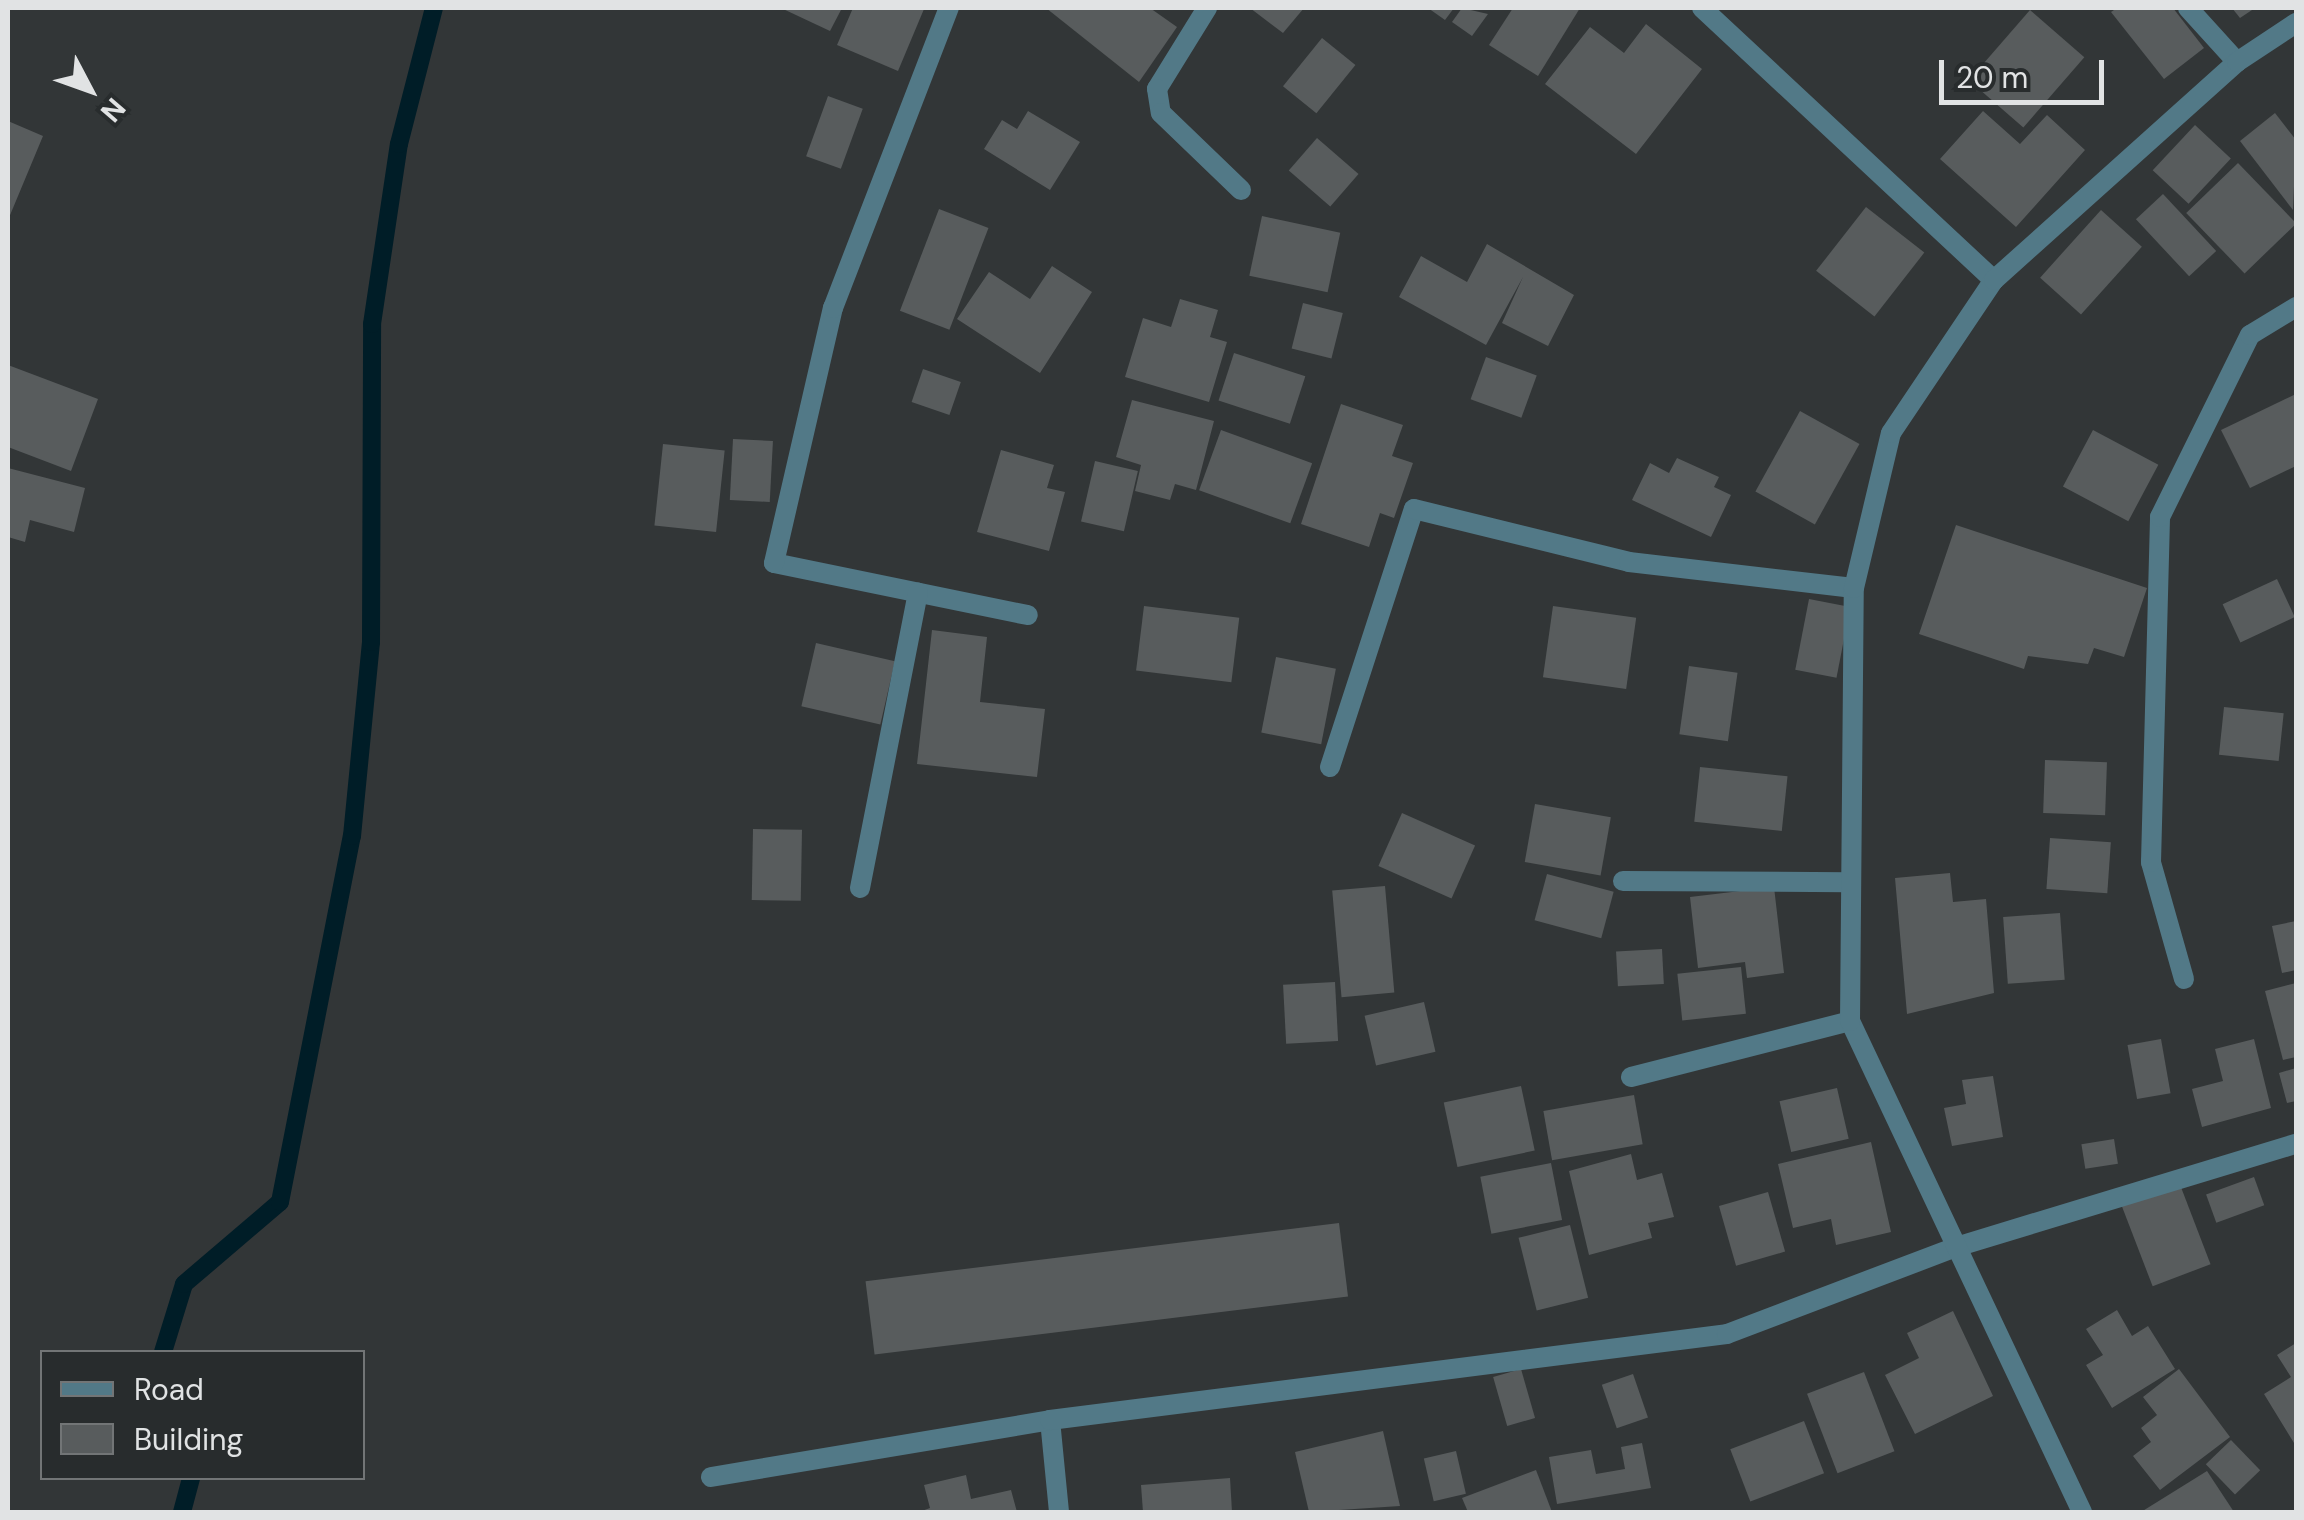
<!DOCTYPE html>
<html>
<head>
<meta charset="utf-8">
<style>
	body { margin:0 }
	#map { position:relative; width:2304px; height:1520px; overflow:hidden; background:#323637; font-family:"DM Sans",sans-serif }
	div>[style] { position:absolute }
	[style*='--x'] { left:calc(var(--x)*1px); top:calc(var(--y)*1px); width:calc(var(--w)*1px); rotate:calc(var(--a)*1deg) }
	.stream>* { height:18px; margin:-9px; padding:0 9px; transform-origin:9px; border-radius:9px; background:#001d27 }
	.building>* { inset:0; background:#585c5d; transform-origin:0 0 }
	.service>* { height:20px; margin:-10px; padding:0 10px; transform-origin:10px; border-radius:10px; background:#527987 }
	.minor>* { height:20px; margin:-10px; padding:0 10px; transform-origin:10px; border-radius:10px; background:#527987 }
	span { translate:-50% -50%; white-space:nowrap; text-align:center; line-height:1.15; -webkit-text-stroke:9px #282c2d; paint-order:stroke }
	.frame { position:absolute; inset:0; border:10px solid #e1e3e4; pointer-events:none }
	.legend { position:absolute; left:40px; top:1350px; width:325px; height:130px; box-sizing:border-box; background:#282c2d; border:2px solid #727576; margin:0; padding:12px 18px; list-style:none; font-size:30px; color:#e1e3e4 }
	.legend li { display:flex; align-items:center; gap:20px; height:50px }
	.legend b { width:50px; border:2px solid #727576 }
	.north { position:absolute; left:40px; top:40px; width:100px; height:100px; -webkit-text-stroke:8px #282c2d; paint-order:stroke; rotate:131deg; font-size:28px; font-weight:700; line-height:40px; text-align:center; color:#e1e3e4 }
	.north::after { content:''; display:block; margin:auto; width:35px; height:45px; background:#e1e3e4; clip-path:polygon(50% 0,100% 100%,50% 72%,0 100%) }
	.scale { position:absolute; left:1939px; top:60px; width:165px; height:45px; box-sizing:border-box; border:5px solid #e1e3e4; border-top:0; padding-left:12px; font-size:30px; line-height:35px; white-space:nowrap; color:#e1e3e4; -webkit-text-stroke:8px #282c2d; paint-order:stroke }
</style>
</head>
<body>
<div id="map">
	<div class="stream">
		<i style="--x:163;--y:1352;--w:71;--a:-72.8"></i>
		<i style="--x:184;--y:1284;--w:126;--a:-40.5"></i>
		<i style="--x:280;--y:1202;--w:373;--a:-78.9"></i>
		<i style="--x:352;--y:836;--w:195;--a:-84.4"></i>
		<i style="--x:371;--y:642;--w:318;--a:-89.8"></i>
		<i style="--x:372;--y:324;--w:182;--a:-81.5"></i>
		<i style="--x:399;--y:144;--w:140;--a:-75.6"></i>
		<i style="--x:182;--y:1512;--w:35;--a:-75"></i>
	</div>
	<div class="building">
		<i style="clip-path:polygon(781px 8px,842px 8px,830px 31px)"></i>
		<i style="clip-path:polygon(853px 8px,924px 9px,898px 71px,837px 45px)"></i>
		<i style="clip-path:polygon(1046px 8px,1150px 8px,1177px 27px,1139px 82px)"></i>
		<i style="clip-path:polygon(1250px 8px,1304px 8px,1283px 33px)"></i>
		<i style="clip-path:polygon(1428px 8px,1454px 8px,1445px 20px)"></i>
		<i style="clip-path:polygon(1462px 8px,1488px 14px,1472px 36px,1452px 22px)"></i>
		<i style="clip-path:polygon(1513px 8px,1580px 8px,1538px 76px,1489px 45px)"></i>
		<i style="clip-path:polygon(2117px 8px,2173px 8px,2204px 48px,2164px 79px,2111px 12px)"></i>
		<i style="clip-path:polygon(2232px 8px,2255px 8px,2240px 18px)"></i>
		<i style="left:2030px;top:10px;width:72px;height:93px;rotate:41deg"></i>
		<i style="clip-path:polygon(1646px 24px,1702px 69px,1636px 154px,1545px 84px,1590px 27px,1624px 53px)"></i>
		<i style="left:1322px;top:38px;width:43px;height:62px;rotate:39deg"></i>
		<i style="left:828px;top:96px;width:37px;height:64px;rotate:20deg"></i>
		<i style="clip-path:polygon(1028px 111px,1080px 142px,1050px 190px,984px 149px,1002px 120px,1017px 129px)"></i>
		<i style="clip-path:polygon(1983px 111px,2020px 144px,2047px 115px,2085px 150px,2016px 227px,1940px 159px)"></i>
		<i style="clip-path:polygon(2275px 113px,2296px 140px,2293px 210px,2240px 141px)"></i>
		<i style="clip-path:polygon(8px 121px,43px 136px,8px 220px)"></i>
		<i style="left:2195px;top:125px;width:49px;height:62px;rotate:43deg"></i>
		<i style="left:1317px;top:138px;width:55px;height:43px;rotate:41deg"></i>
		<i style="left:2238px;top:163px;width:84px;height:72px;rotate:46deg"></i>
		<i style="left:2163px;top:194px;width:78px;height:37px;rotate:47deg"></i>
		<i style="left:1866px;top:207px;width:74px;height:81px;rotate:38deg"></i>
		<i style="left:939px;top:209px;width:53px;height:109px;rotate:21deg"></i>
		<i style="left:2101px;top:210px;width:55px;height:91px;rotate:42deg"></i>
		<i style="left:1262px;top:216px;width:80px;height:61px;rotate:12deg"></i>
		<i style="clip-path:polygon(1487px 244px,1574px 295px,1548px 346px,1502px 323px,1523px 277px,1486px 345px,1399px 297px,1421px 256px,1467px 282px)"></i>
		<i style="clip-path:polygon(1052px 266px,1092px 292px,1040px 373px,957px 319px,989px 272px,1030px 299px)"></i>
		<i style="clip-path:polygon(1180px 299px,1218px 310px,1210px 337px,1227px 342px,1209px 402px,1125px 377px,1143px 318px,1171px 327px)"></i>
		<i style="left:1303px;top:303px;width:41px;height:47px;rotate:14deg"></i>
		<i style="left:1234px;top:353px;width:75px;height:50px;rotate:18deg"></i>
		<i style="left:1486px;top:357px;width:54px;height:45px;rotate:20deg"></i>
		<i style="clip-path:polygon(8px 365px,98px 399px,71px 471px,8px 447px)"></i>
		<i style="left:923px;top:369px;width:40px;height:35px;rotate:19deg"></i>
		<i style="clip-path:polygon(2296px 394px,2296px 466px,2250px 488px,2221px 430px)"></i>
		<i style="clip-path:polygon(1132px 400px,1214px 421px,1196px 490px,1175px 484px,1170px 500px,1135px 491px,1141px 465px,1116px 457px)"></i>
		<i style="clip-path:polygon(1341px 404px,1403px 425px,1392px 456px,1413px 463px,1394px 518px,1380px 513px,1369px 547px,1301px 524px)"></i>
		<i style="left:1800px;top:411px;width:68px;height:92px;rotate:29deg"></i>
		<i style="left:1221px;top:430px;width:97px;height:64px;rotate:20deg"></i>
		<i style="left:2093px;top:430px;width:74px;height:64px;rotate:28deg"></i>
		<i style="left:733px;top:439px;width:40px;height:61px;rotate:3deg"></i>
		<i style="left:663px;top:444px;width:62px;height:82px;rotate:6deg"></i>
		<i style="clip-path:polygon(1001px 450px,1054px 465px,1047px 488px,1065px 492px,1049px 551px,977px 532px)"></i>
		<i style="clip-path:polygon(1677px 458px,1719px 477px,1714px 487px,1731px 495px,1711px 537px,1632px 500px,1650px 463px,1669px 473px)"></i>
		<i style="left:1095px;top:461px;width:44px;height:62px;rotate:13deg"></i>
		<i style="clip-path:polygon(8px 468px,85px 488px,74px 532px,30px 520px,25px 542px,8px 537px)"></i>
		<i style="clip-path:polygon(1956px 525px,2147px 588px,2124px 657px,2094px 648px,2088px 664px,2028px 656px,2024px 669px,1919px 634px)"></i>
		<i style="left:2277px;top:579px;width:42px;height:60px;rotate:65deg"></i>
		<i style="left:1809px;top:599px;width:42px;height:72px;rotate:11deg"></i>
		<i style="left:1144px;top:606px;width:96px;height:65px;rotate:7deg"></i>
		<i style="left:1553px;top:606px;width:84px;height:72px;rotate:8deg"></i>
		<i style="clip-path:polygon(932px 630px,987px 637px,980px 702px,1045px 709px,1037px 777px,917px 764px)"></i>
		<i style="left:816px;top:643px;width:81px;height:65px;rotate:13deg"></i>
		<i style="left:1276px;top:657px;width:61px;height:77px;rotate:11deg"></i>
		<i style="left:1689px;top:666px;width:49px;height:69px;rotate:8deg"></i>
		<i style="left:2224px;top:707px;width:60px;height:48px;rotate:6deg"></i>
		<i style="left:2045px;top:760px;width:62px;height:53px;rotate:2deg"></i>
		<i style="left:1700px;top:767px;width:88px;height:55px;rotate:6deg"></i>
		<i style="left:1535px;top:804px;width:77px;height:59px;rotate:10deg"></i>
		<i style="left:1402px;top:813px;width:80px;height:58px;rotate:24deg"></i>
		<i style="left:753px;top:829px;width:49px;height:71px;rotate:1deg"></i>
		<i style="left:2050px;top:838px;width:61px;height:51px;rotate:4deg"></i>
		<i style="clip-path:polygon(1950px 873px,1953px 902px,1986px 899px,1994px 993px,1907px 1014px,1895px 878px)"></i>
		<i style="left:1547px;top:874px;width:69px;height:48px;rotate:15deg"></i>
		<i style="left:1385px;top:886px;width:107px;height:53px;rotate:85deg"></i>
		<i style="clip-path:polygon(1774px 887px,1784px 973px,1747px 978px,1745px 962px,1698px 968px,1690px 897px)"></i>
		<i style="left:2060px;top:913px;width:67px;height:57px;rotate:86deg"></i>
		<i style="clip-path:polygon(2296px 921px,2296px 970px,2282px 973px,2272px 926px)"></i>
		<i style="left:1662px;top:949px;width:35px;height:46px;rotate:87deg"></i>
		<i style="left:1741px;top:967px;width:47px;height:64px;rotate:84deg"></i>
		<i style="left:1335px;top:982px;width:59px;height:52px;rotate:87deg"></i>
		<i style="clip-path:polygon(2296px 983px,2296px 1057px,2283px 1060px,2265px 991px)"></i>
		<i style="left:1424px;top:1002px;width:51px;height:61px;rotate:77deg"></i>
		<i style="left:2161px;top:1039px;width:55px;height:34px;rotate:80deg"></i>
		<i style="clip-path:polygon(2254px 1039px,2271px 1108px,2202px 1127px,2192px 1089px,2223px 1081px,2215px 1049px)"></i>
		<i style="clip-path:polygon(2296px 1068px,2296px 1101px,2287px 1103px,2279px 1073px)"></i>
		<i style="clip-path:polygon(1993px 1076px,2003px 1137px,1952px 1146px,1944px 1108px,1966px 1104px,1962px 1080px)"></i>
		<i style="left:1521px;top:1086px;width:66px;height:79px;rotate:78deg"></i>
		<i style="left:1837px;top:1088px;width:52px;height:59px;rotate:77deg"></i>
		<i style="left:1634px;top:1095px;width:50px;height:92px;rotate:80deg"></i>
		<i style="left:2114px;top:1139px;width:25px;height:33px;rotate:81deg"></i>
		<i style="clip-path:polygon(1871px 1142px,1891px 1232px,1836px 1245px,1831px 1219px,1793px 1228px,1778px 1164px)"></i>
		<i style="clip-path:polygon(1631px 1154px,1637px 1180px,1662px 1173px,1674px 1217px,1648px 1223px,1652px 1238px,1589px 1255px,1569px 1171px)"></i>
		<i style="left:1551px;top:1163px;width:58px;height:72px;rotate:79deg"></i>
		<i style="left:2254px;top:1177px;width:30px;height:51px;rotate:70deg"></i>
		<i style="left:2179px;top:1182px;width:88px;height:62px;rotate:69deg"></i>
		<i style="left:1768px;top:1192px;width:62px;height:51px;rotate:74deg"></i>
		<i style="left:1339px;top:1223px;width:74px;height:477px;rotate:83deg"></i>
		<i style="left:1570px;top:1225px;width:75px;height:53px;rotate:76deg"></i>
		<i style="clip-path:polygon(2117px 1310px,2132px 1336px,2148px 1326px,2175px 1369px,2112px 1408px,2086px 1365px,2103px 1355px,2086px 1329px)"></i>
		<i style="clip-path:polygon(1953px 1311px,1993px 1396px,1915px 1434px,1885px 1375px,1919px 1358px,1907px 1333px)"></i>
		<i style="clip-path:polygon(2296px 1343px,2296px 1442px,2294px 1443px,2264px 1394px,2291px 1377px,2277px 1355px)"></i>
		<i style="left:1521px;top:1369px;width:51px;height:29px;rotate:74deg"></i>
		<i style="clip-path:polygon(2179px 1369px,2230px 1437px,2160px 1490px,2133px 1456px,2151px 1442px,2141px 1428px,2157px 1415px,2143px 1397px)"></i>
		<i style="left:1864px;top:1372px;width:85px;height:61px;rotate:69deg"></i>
		<i style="left:1633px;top:1374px;width:46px;height:33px;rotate:71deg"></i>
		<i style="left:1804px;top:1421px;width:56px;height:79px;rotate:69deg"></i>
		<i style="clip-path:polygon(1383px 1431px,1400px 1506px,1309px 1512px,1295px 1452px)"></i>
		<i style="left:2231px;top:1440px;width:42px;height:35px;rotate:46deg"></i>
		<i style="clip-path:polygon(1642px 1443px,1651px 1488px,1557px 1504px,1549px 1457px,1591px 1450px,1596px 1474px,1625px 1469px,1621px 1447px)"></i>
		<i style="left:1456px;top:1451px;width:44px;height:33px;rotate:77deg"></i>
		<i style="clip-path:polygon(1536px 1470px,1552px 1512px,1468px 1512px,1462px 1498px)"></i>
		<i style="clip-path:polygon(2207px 1471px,2234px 1512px,2141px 1512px)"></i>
		<i style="clip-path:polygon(966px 1475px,971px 1499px,1011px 1490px,1017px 1512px,919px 1512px,930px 1508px,924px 1485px)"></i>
		<i style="clip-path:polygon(1230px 1478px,1232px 1512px,1143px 1512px,1141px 1485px)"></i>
	</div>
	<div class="service">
		<i style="--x:1207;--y:8;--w:95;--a:121.7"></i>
		<i style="--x:1157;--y:89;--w:24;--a:81"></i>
		<i style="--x:1161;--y:113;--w:111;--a:43.9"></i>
		<i style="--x:774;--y:563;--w:259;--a:11.6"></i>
		<i style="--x:1330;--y:767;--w:271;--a:-72"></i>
		<i style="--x:1414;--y:509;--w:221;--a:13.8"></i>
		<i style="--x:1629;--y:562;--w:226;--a:6.6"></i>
		<i style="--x:860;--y:888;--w:301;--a:-78.9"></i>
		<i style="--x:2184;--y:979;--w:122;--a:-105.8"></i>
		<i style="--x:2151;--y:862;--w:345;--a:-88.5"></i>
		<i style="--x:2160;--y:517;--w:203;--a:-63.7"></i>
		<i style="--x:2250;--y:335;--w:54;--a:-31.3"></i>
	</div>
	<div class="minor">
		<i style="--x:1702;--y:8;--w:399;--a:43"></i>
		<i style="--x:2188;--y:8;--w:73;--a:47.8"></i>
		<i style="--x:774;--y:563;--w:262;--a:-77"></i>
		<i style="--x:833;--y:308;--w:322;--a:-68.9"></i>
		<i style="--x:1623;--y:881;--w:225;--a:0.3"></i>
		<i style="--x:1631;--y:1077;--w:226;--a:-14.3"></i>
		<i style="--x:1050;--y:1420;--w:92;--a:84.4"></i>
		<i style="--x:711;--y:1477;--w:344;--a:-9.5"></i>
		<i style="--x:1050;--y:1420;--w:682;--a:-7.24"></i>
		<i style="--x:1727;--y:1334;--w:245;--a:-20.8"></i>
		<i style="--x:1956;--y:1247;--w:355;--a:-16.9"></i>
		<i style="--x:2082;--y:1512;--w:543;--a:-115.29"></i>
		<i style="--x:1850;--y:1021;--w:433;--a:-89.5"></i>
		<i style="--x:1854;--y:588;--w:159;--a:-76.6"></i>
		<i style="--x:1891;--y:433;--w:184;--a:-56.1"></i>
		<i style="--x:1994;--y:280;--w:326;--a:-41.9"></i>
		<i style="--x:2237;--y:62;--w:71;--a:-33.5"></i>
	</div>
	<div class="frame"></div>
	<ul class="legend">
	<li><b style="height:12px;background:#527987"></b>Road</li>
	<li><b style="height:28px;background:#585c5d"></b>Building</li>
	</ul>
	<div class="north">N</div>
	<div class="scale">20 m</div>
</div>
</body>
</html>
